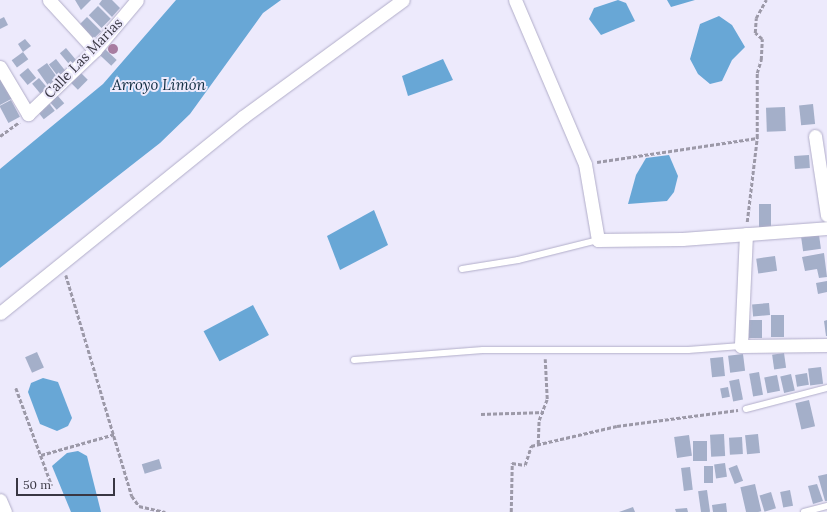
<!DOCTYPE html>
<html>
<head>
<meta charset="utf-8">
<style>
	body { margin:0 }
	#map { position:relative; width:827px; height:512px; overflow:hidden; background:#edeafc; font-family:Lora,serif }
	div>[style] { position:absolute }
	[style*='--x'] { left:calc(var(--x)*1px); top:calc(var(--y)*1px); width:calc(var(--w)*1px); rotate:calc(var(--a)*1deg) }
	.water>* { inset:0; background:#68a7d6; transform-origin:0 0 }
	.building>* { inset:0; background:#a4afc9; transform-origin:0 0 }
	.path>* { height:2.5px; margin-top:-1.25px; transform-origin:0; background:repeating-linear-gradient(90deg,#9c99a8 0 4px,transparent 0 6px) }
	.roads { filter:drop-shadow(0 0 1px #b1adc9) drop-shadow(0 0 1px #b1adc9) }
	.service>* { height:6px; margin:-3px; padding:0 3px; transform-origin:3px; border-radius:3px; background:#fff }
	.minor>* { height:13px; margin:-6.5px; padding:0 6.5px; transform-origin:6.5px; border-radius:6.5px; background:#fff }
	.trees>* { width:10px; height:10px; margin:-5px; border-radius:50%; background:#a77ca1 }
	span { translate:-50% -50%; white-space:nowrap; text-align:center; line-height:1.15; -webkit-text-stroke:4px #edeafc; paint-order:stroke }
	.street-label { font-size:14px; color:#393743 }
	.water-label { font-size:15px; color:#102c40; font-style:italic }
	.scale { position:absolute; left:16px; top:478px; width:99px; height:18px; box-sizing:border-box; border:2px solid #393743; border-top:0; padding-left:5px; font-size:12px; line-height:14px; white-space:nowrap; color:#393743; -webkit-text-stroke:3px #edeafc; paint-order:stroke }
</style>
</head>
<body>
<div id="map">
	<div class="water">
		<i style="clip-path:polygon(176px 0,281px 0,263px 13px,190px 114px,160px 143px,0 268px,0 169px,103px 84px)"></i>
		<i style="clip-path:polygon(618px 0,626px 3px,635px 21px,601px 35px,589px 19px,594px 8px)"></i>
		<i style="clip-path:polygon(667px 0,695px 0,671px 7px)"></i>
		<i style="clip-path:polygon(719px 16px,732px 25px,745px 47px,732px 60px,722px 81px,710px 84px,698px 74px,690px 59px,700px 24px)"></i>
		<i style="clip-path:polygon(443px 59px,453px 80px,408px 96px,402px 76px)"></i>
		<i style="clip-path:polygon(669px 155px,678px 176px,674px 192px,667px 201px,628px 204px,636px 175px,646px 158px)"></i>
		<i style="clip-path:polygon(374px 210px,388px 245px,340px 270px,327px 236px)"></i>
		<i style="left:253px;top:305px;width:34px;height:56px;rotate:62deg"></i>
		<i style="clip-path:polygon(43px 378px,58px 382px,72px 418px,68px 426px,57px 431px,40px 424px,28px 392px,31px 383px)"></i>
		<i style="clip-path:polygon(78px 451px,87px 456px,101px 512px,71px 512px,52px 466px,67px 453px)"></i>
	</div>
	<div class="building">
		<i style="clip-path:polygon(75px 0,91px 0,81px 10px)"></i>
		<i style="clip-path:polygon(112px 0,120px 8px,112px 17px,99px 4px,102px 0)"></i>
		<i style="left:98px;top:6px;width:18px;height:13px;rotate:45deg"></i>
		<i style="clip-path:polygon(4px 17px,8px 25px,0 29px,0 19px)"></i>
		<i style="left:87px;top:17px;width:20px;height:11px;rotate:45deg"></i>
		<i style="clip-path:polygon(25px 39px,31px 46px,23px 52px,18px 44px)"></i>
		<i style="left:66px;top:48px;width:17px;height:8px;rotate:50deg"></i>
		<i style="left:105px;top:49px;width:16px;height:8px;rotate:43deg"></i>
		<i style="left:23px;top:52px;width:9px;height:14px;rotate:54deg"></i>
		<i style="left:56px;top:59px;width:16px;height:9px;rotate:52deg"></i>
		<i style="left:47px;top:63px;width:19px;height:12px;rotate:55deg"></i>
		<i style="left:28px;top:68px;width:13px;height:11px;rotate:51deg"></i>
		<i style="left:80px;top:72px;width:11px;height:14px;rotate:45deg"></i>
		<i style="clip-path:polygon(0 75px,13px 98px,0 105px)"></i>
		<i style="left:39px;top:78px;width:16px;height:9px;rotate:50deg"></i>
		<i style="left:57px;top:95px;width:11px;height:10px;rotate:49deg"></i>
		<i style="left:11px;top:100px;width:19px;height:13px;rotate:62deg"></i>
		<i style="left:48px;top:102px;width:11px;height:14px;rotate:52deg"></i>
		<i style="left:813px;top:104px;width:20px;height:14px;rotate:84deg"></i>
		<i style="left:785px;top:107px;width:24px;height:19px;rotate:88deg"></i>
		<i style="left:809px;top:155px;width:13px;height:15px;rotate:86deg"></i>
		<i style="left:759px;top:204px;width:12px;height:24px"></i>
		<i style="left:819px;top:235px;width:14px;height:18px;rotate:82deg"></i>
		<i style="clip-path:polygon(824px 253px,827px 277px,819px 278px,817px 269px,805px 271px,802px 257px)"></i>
		<i style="left:775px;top:256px;width:15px;height:19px;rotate:82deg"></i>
		<i style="clip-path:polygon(827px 281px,827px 292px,818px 294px,816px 283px)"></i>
		<i style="left:769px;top:303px;width:12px;height:17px;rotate:85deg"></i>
		<i style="left:771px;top:315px;width:13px;height:22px"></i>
		<i style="left:749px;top:320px;width:13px;height:18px"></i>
		<i style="clip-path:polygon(827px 320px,827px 336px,826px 336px,824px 321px)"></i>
		<i style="left:37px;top:352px;width:17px;height:13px;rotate:66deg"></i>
		<i style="left:784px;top:353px;width:15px;height:12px;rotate:82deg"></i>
		<i style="left:743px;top:354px;width:17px;height:15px;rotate:83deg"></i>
		<i style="left:723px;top:357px;width:19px;height:13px;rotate:84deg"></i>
		<i style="left:821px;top:367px;width:17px;height:13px;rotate:83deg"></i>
		<i style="left:759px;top:372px;width:23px;height:10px;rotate:80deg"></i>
		<i style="left:807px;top:373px;width:12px;height:12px;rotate:81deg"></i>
		<i style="left:791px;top:374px;width:17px;height:11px;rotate:77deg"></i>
		<i style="left:777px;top:375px;width:16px;height:13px;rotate:79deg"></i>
		<i style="left:739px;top:379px;width:21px;height:10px;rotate:79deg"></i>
		<i style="left:728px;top:387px;width:10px;height:8px;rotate:79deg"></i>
		<i style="left:809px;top:400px;width:27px;height:14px;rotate:77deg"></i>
		<i style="left:724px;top:434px;width:22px;height:14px;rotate:87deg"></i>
		<i style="left:758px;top:434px;width:19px;height:13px;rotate:84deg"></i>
		<i style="left:689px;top:435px;width:21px;height:15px;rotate:82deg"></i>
		<i style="left:742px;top:437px;width:17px;height:13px;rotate:87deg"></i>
		<i style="left:693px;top:441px;width:14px;height:20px"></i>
		<i style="left:159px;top:459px;width:10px;height:18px;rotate:73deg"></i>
		<i style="left:725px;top:463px;width:14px;height:11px;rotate:82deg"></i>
		<i style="left:737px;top:465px;width:17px;height:9px;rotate:69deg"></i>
		<i style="left:704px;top:466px;width:9px;height:17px"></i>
		<i style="left:690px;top:467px;width:23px;height:9px;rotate:83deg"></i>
		<i style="clip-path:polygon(827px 474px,827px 501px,825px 501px,818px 476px)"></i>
		<i style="left:755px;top:484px;width:28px;height:15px;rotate:77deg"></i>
		<i style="clip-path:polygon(817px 484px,823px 501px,813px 504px,808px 486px)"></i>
		<i style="left:707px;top:490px;width:22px;height:9px;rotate:82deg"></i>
		<i style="left:790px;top:490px;width:16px;height:10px;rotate:79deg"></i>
		<i style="left:771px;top:492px;width:17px;height:12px;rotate:73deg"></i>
		<i style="clip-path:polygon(726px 503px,727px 512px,713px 512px,712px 505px)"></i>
		<i style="clip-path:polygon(633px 507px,635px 512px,619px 512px)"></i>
		<i style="clip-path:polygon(687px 508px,688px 512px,676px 512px,675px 509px)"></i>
	</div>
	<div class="path">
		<i style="--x:0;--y:136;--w:24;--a:-36"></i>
		<i style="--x:597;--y:162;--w:162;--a:-8.5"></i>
		<i style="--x:747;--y:222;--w:85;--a:-83.2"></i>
		<i style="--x:757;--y:138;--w:65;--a:-90"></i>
		<i style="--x:757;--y:73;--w:14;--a:-73"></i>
		<i style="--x:761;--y:60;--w:21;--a:-87"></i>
		<i style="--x:762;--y:39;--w:9;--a:-139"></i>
		<i style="--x:755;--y:33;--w:15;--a:-86"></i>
		<i style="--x:756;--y:18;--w:21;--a:-61"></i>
		<i style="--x:66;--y:275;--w:231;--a:73.4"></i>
		<i style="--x:132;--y:496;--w:12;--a:55"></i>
		<i style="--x:139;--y:506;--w:27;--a:13"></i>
		<i style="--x:16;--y:388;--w:104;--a:69.8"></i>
		<i style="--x:481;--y:414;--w:63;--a:-1.8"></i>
		<i style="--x:538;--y:444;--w:24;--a:-88"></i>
		<i style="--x:539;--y:420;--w:22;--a:-69"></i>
		<i style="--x:547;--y:399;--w:40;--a:-92.9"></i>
		<i style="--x:41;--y:455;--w:77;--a:-15.8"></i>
		<i style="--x:511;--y:512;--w:49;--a:-88.8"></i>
		<i style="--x:512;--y:463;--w:13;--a:9"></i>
		<i style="--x:525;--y:465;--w:20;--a:-72"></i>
		<i style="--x:531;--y:446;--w:88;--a:-13.1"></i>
		<i style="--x:617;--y:426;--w:122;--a:-7.5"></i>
	</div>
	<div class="roads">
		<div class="service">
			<i style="--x:462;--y:269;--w:57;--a:-9.1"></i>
			<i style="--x:518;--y:260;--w:82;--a:-14"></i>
			<i style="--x:354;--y:360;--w:129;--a:-4.4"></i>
			<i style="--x:483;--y:350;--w:205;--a:0"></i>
			<i style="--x:688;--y:350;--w:53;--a:-4.3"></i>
			<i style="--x:746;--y:409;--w:84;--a:-14.5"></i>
			<i style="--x:804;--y:512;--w:24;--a:-15"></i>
		</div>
		<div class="minor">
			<i style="--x:49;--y:0;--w:68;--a:47.4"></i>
			<i style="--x:515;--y:0;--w:178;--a:66.9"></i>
			<i style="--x:585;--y:164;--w:77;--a:80.3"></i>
			<i style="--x:598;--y:240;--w:84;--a:-0.7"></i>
			<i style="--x:682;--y:239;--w:145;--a:-4.3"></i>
			<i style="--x:0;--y:67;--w:55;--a:59.2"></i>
			<i style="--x:28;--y:114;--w:93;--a:-43.7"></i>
			<i style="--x:95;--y:50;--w:65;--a:-50"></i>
			<i style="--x:815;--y:136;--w:80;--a:81.4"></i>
			<i style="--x:746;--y:234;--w:112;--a:92.6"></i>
			<i style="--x:741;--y:346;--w:86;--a:-0.7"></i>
			<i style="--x:0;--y:313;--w:312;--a:-38.9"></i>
			<i style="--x:243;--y:117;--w:198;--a:-36.2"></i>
			<i style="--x:0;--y:500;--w:13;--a:67"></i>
		</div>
	</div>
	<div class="trees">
		<i style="left:113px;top:49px"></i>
	</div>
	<div class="street-label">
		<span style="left:83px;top:58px;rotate:-46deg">Calle Las Marias</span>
	</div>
	<div class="water-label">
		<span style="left:159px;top:85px">Arroyo Limón</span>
	</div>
	<div class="scale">50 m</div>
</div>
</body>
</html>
